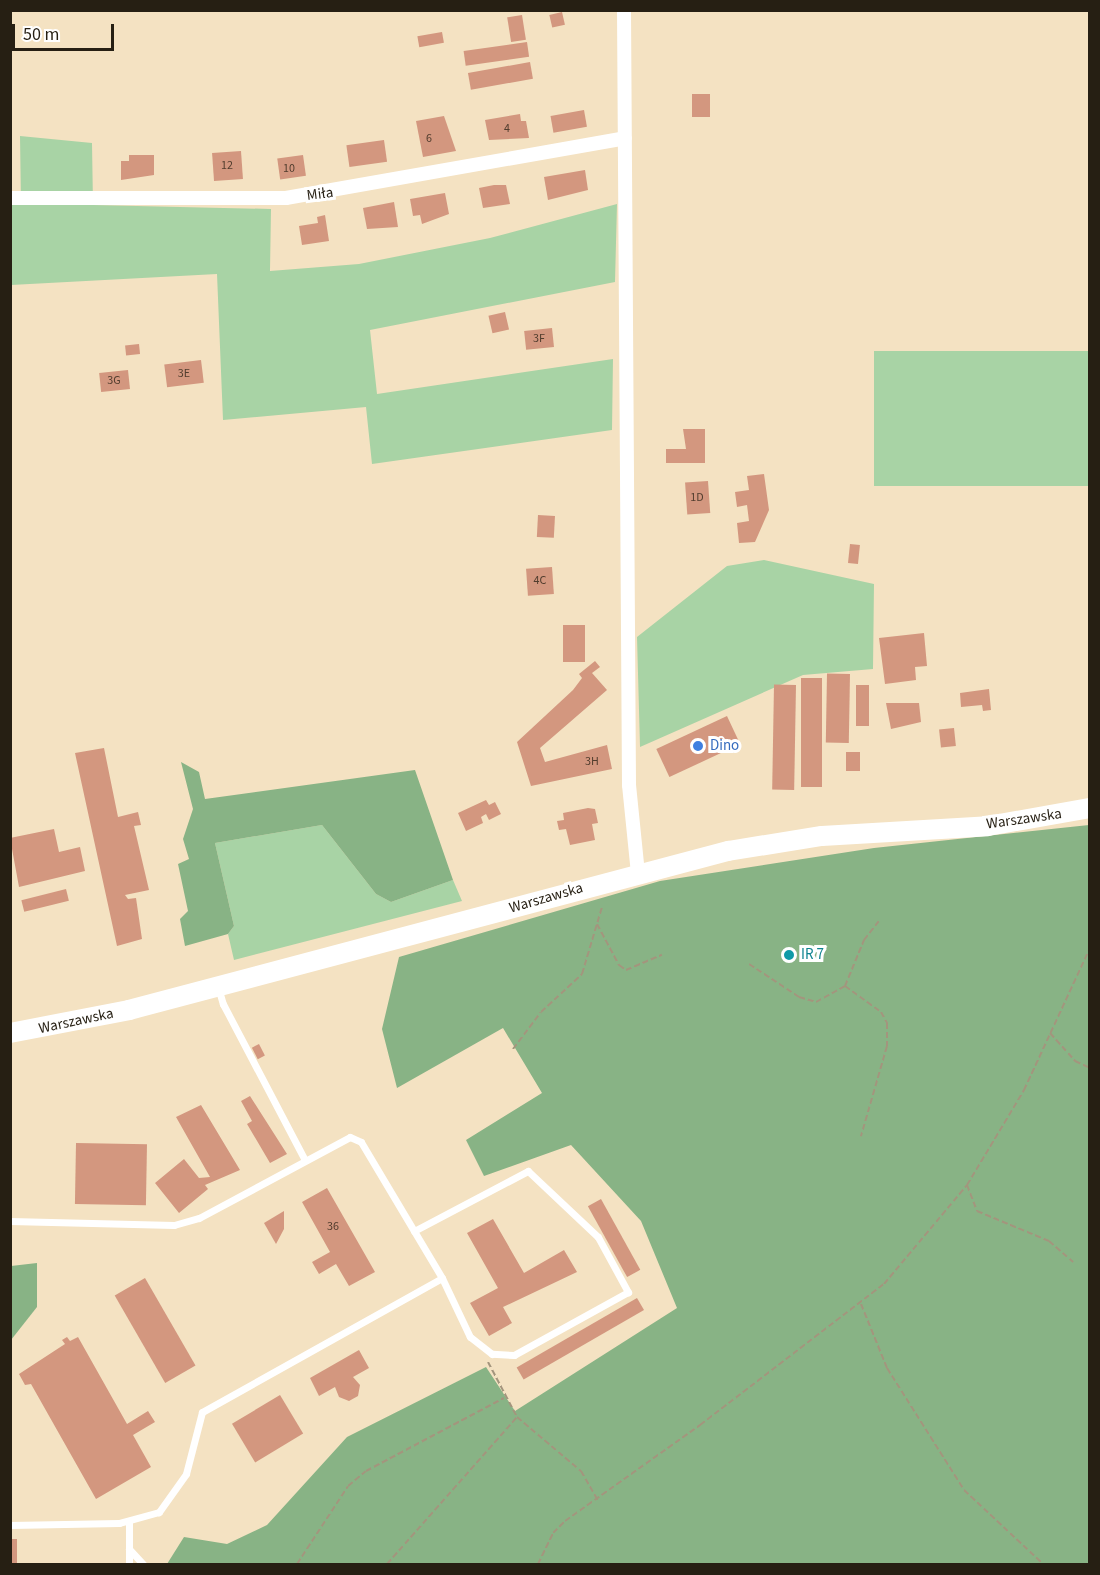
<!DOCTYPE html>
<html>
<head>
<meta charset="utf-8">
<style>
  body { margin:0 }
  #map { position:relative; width:1100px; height:1575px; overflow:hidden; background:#f4e2c2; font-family:"Source Sans 3",sans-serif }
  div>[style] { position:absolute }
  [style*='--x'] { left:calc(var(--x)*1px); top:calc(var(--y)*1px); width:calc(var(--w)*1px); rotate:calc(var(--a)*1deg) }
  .green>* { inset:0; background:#a8d3a5; transform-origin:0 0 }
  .forest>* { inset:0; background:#88b385 }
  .building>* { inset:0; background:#d3977f; transform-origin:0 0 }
  .path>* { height:2px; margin-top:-1px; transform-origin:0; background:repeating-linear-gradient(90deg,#a3957d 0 6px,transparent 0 9px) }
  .lane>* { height:7px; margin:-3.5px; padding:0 3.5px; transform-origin:3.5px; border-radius:3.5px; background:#fff }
  .street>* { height:14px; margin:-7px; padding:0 7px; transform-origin:7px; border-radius:7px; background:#fff }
  .secondary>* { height:20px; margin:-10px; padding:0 10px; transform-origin:10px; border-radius:10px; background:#fff }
  .dots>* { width:16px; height:16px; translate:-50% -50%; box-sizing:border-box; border:3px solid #fff; border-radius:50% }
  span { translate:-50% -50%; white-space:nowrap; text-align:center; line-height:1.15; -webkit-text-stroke:6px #fff; paint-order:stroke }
  .number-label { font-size:12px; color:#513d2e }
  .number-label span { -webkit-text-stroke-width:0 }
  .street-label { font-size:15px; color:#261f13 }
  .shop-label { font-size:15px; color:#366cbe }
  .left { translate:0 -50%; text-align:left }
  .culture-label { font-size:15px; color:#0d838f }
  .frame { position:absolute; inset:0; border:12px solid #261f13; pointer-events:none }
  .scale { position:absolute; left:12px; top:24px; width:102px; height:27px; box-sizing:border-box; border:3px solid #261f13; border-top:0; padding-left:8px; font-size:18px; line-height:21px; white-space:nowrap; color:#261f13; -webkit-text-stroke:4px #fff; paint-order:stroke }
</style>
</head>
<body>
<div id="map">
  <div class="green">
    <div style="clip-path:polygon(20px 136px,92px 143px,93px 205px,271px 209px,270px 271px,359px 264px,490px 238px,617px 204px,615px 282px,370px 330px,377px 394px,613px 359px,612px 430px,372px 464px,366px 407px,223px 420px,217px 274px,11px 285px,10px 204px,21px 204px)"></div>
    <div style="left:874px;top:351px;width:215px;height:135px"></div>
    <div style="clip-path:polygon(764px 560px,874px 584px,873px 669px,803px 675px,640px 747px,637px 637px,727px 566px)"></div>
    <div style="clip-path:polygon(322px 825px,376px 894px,391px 902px,453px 880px,462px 901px,234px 960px,228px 934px,234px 926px,215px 843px)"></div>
  </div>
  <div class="forest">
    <div style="clip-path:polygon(181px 762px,199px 772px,205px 799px,415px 770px,453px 880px,391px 902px,376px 894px,322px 825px,215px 843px,234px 926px,228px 934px,185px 946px,180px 919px,188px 911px,178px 864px,189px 859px,183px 839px,193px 809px)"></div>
    <div style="clip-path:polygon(1089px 825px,1089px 1564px,167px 1564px,184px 1537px,227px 1544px,267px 1525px,347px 1437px,486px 1367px,515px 1411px,677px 1308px,641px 1221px,571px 1145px,484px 1176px,466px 1140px,542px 1093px,503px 1028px,397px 1088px,382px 1029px,399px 957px,660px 881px,874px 848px)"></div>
    <div style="clip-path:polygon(37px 1263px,37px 1307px,11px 1340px,11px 1266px)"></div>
  </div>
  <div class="building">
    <div style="left:562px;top:12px;width:13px;height:13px;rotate:77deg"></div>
    <div style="left:522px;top:15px;width:25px;height:15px;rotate:81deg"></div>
    <div style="left:442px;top:32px;width:11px;height:25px;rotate:80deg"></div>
    <div style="left:527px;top:42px;width:15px;height:64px;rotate:82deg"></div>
    <div style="left:530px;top:62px;width:17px;height:63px;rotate:80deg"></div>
    <div style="left:692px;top:94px;width:18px;height:23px"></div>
    <div style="left:584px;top:110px;width:17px;height:34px;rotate:80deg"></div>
    <div style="clip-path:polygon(520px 114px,521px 121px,526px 121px,529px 138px,489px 140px,485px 120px)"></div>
    <div style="clip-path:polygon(444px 116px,456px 151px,423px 157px,416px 121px)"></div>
    <div style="left:384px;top:140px;width:22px;height:38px;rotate:82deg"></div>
    <div style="left:241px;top:151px;width:28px;height:29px;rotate:86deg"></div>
    <div style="clip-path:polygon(129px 155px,154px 155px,154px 175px,121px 180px,121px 161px,129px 161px)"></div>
    <div style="left:303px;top:155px;width:21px;height:26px;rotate:82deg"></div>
    <div style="clip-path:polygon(585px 170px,588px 190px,548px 200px,544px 177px)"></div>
    <div style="clip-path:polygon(494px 185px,506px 185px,510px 204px,483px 208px,479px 188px)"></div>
    <div style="clip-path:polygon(445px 193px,449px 214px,422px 224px,420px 215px,413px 216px,410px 199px)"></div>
    <div style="clip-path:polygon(394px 202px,398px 227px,367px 229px,363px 208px)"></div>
    <div style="clip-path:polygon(325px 215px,329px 241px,302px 245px,299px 226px,318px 223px,317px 217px)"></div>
    <div style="left:505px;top:312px;width:18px;height:17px;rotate:77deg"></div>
    <div style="left:552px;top:328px;width:19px;height:28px;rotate:84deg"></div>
    <div style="left:139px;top:344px;width:10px;height:14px;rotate:84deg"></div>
    <div style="left:201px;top:360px;width:23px;height:37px;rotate:83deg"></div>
    <div style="left:128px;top:370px;width:19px;height:29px;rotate:84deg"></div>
    <div style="clip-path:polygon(683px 429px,705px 429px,705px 463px,666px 463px,666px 449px,686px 449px)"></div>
    <div style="clip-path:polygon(764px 474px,769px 510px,755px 542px,739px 543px,737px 523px,749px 521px,747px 505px,737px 507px,735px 492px,749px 490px,747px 476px)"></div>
    <div style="left:708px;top:481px;width:32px;height:23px;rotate:86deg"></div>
    <div style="left:538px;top:515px;width:17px;height:22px;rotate:3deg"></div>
    <div style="left:850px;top:544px;width:10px;height:19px;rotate:6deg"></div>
    <div style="left:552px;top:567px;width:27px;height:26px;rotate:86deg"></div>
    <div style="left:563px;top:625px;width:22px;height:37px"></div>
    <div style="clip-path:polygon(924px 633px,927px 666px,915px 667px,916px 680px,885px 684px,879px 638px)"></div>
    <div style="clip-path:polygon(595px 661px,600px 667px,592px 673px,607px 690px,540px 748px,545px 762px,607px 745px,612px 769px,531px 786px,517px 742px,573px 690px,582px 678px,579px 674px)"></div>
    <div style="left:850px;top:674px;width:69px;height:23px;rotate:91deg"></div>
    <div style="left:822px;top:678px;width:109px;height:21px;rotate:90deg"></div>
    <div style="left:796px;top:685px;width:105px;height:22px;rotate:91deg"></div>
    <div style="left:856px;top:685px;width:13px;height:41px"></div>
    <div style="clip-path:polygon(989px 689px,991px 710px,983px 711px,982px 705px,961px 707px,960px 693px)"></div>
    <div style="clip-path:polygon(886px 703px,919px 703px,921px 722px,891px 729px)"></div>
    <div style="left:727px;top:716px;width:31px;height:78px;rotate:65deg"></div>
    <div style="left:954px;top:728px;width:18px;height:15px;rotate:84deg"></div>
    <div style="clip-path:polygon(104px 748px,118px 817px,138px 812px,141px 825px,134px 826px,149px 890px,125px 895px,128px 899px,136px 898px,142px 939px,117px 946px,75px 753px)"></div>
    <div style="left:846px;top:752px;width:14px;height:19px"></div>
    <div style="clip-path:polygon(486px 800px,489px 805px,495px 802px,501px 814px,489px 820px,486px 814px,481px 817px,483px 823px,466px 831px,458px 813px)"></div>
    <div style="clip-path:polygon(588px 808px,595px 809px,598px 823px,592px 824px,595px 840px,570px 845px,566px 829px,559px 830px,557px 821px,564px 820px,563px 813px)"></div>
    <div style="clip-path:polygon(54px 829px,59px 852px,80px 847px,85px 871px,19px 887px,10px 838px)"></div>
    <div style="left:66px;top:889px;width:12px;height:46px;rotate:76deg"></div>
    <div style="left:259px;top:1044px;width:13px;height:8px;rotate:63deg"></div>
    <div style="clip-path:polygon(250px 1096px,287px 1154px,270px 1163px,247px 1124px,252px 1121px,241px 1101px)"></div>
    <div style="clip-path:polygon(201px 1105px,240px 1170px,205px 1185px,208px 1189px,179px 1213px,155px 1183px,184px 1159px,199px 1178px,210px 1177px,176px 1117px)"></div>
    <div style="left:76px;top:1143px;width:71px;height:61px;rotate:1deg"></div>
    <div style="clip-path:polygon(327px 1188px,375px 1272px,349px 1286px,336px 1264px,319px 1274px,312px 1262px,330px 1252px,302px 1202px)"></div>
    <div style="left:601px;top:1199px;width:81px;height:15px;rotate:61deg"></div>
    <div style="clip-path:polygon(284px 1211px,284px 1229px,276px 1244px,264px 1223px)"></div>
    <div style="clip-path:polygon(493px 1219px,524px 1273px,564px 1250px,577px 1272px,503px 1307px,512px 1323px,489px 1336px,470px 1303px,498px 1288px,467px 1233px)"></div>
    <div style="left:145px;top:1278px;width:101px;height:35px;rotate:60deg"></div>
    <div style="left:637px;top:1298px;width:14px;height:139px;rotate:60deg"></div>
    <div style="clip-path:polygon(67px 1337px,70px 1341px,78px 1337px,127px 1424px,148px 1411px,155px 1422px,133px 1435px,151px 1467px,96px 1499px,31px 1384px,25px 1385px,19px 1374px,65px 1344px,62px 1340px)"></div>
    <div style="clip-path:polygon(359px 1350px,369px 1368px,353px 1377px,360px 1385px,358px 1396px,349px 1401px,339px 1397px,335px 1387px,319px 1396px,310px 1378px)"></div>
    <div style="left:280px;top:1395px;width:45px;height:56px;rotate:59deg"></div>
    <div style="left:11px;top:1539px;width:6px;height:25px"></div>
  </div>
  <div class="path">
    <div style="--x:597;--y:924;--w:47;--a:61.8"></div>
    <div style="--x:619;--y:965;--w:9;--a:36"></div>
    <div style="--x:626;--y:970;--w:39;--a:-23"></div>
    <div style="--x:749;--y:964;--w:60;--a:33.4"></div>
    <div style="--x:799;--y:997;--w:18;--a:16"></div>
    <div style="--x:816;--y:1002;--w:33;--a:-29"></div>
    <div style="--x:845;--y:986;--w:44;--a:35.8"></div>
    <div style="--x:881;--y:1012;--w:13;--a:61"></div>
    <div style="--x:887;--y:1023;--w:23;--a:90"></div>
    <div style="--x:887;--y:1046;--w:94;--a:106.1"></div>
    <div style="--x:845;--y:986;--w:50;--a:-67.6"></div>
    <div style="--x:864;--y:940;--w:24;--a:-52"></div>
    <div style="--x:1050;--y:1033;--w:38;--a:48"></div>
    <div style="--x:1075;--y:1061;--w:17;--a:25"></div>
    <div style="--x:513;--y:1049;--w:46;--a:-52.9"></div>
    <div style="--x:541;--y:1012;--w:56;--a:-42.8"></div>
    <div style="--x:582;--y:974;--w:70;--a:-73.4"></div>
    <div style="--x:967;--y:1185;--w:28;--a:69"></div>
    <div style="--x:977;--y:1211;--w:78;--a:22.6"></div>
    <div style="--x:1049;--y:1241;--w:32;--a:41"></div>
    <div style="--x:861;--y:1304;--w:69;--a:67.9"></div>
    <div style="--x:887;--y:1368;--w:144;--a:57.7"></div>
    <div style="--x:964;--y:1490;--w:108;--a:43.1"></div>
    <div style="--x:488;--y:1362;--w:62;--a:62.2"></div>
    <div style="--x:517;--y:1417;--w:84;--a:40.2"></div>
    <div style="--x:581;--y:1471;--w:34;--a:60"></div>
    <div style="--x:297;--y:1564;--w:93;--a:-56.8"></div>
    <div style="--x:348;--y:1486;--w:23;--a:-40"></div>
    <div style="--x:366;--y:1471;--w:156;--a:-27.9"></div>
    <div style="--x:387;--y:1564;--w:196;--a:-48.5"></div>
    <div style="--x:538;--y:1564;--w:34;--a:-64"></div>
    <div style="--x:553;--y:1533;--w:17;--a:-45"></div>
    <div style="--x:565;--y:1521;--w:166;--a:-35.4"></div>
    <div style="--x:700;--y:1425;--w:232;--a:-37.5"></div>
    <div style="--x:884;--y:1284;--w:129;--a:-50"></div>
    <div style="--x:967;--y:1185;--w:111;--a:-59"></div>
    <div style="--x:1024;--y:1090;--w:157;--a:-65.1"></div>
  </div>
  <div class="lane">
    <div style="--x:218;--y:987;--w:18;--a:74"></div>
    <div style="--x:223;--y:1004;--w:174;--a:62.3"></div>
    <div style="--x:10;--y:1221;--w:164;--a:1.4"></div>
    <div style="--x:174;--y:1225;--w:26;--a:-16"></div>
    <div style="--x:199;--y:1218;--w:171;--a:-28.2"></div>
    <div style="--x:350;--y:1137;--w:12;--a:24"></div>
    <div style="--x:361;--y:1142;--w:158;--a:59.2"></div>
    <div style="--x:442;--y:1278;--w:275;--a:150.8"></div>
    <div style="--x:202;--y:1412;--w:64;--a:104.5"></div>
    <div style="--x:186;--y:1474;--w:47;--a:125.4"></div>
    <div style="--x:159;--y:1512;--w:41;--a:164.6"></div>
    <div style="--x:119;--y:1523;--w:109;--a:178.9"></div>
    <div style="--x:414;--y:1231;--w:129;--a:-27.8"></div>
    <div style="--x:528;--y:1171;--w:96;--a:43.3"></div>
    <div style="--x:598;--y:1237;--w:63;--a:61.4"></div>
    <div style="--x:628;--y:1292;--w:130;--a:151.1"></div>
    <div style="--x:514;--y:1355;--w:22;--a:-177"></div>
    <div style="--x:492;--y:1354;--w:28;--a:-142"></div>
    <div style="--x:470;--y:1337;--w:65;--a:-115.4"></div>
    <div style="--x:129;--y:1549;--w:21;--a:47"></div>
    <div style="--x:129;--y:1564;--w:42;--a:-90"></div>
  </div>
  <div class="street">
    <div style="--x:624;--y:10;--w:775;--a:89.63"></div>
    <div style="--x:629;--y:785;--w:89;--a:84.2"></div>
    <div style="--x:10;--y:198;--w:276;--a:0"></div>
    <div style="--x:286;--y:198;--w:344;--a:-10"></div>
  </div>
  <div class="secondary">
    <div style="--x:10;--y:1033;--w:121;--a:-10.9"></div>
    <div style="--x:129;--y:1010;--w:620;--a:-14.87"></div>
    <div style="--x:728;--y:851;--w:95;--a:-9.1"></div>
    <div style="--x:822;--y:836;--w:166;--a:-3.4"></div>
    <div style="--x:988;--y:826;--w:104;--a:-10"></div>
  </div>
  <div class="dots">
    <div style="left:698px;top:746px;background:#3f7fe0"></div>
    <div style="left:789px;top:955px;background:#0f9aa8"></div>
  </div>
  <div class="number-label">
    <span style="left:507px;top:129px">4</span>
    <span style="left:429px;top:139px">6</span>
    <span style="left:227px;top:166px">12</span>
    <span style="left:289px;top:169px">10</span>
    <span style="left:539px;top:339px">3F</span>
    <span style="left:184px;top:374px">3E</span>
    <span style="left:114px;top:381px">3G</span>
    <span style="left:697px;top:498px">1D</span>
    <span style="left:540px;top:581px">4C</span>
    <span style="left:592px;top:762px">3H</span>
    <span style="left:333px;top:1227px">36</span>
  </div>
  <div class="street-label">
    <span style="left:320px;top:194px;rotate:-7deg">Miła</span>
    <span style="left:1024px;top:819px;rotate:-8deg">Warszawska</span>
    <span style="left:546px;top:898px;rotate:-16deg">Warszawska</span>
    <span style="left:76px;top:1021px;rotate:-12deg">Warszawska</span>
  </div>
  <div class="shop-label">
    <span class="left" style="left:710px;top:746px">Dino</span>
  </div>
  <div class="culture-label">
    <span class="left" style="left:801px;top:955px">IR 7</span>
  </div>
  <div class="frame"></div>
  <div class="scale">50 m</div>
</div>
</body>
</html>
